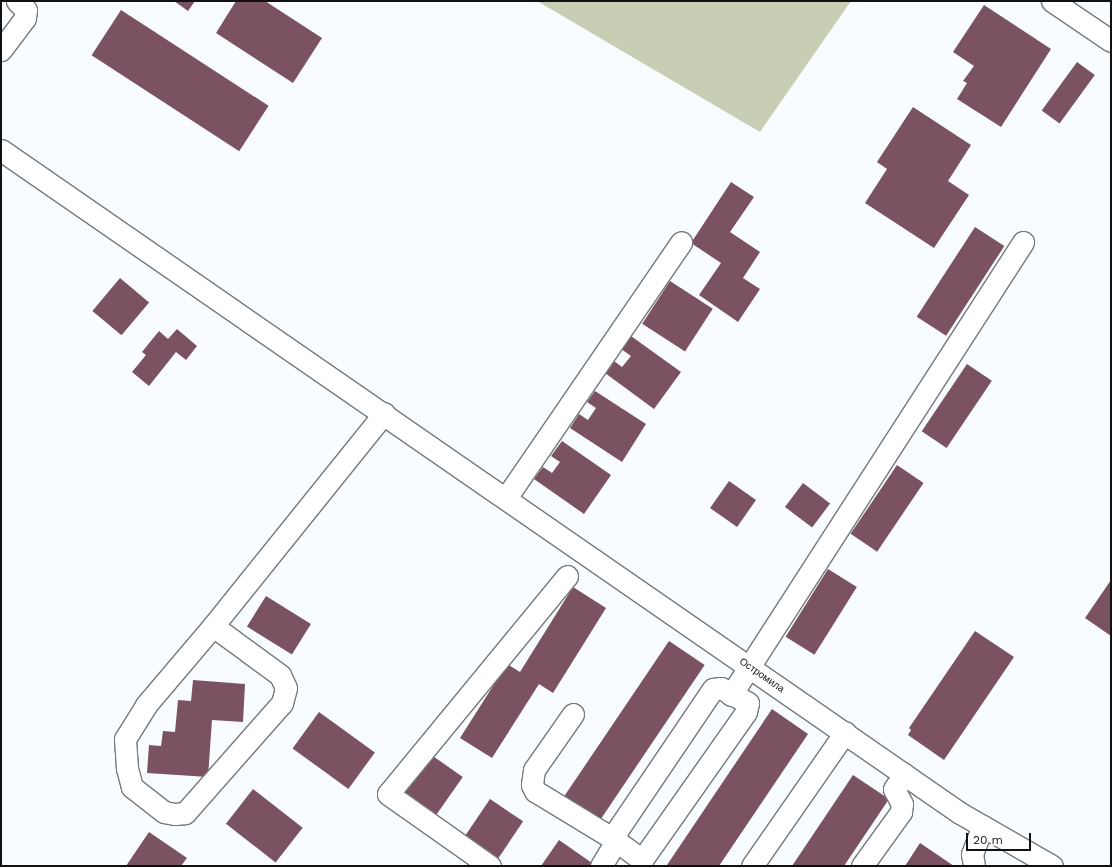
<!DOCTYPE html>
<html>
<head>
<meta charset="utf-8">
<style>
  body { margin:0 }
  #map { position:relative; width:1112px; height:867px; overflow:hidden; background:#f9fcff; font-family:"Work Sans",sans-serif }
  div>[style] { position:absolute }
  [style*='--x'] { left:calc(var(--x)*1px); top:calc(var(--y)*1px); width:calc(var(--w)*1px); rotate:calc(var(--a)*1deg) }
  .green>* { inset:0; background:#c7ceb3 }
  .building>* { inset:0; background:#7b5262; transform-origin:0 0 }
  .roads { filter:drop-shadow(1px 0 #76797c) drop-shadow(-1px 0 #76797c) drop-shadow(0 1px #76797c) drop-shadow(0 -1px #76797c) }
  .minor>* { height:21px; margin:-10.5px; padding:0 10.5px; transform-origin:10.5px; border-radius:10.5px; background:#fff }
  span { translate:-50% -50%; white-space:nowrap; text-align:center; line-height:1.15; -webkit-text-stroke:4px #fff; paint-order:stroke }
  .street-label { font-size:10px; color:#101113 }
  .frame { position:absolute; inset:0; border:2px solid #101113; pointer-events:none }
  .scale { position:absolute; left:966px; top:833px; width:65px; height:18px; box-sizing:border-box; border:2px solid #101113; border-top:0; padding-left:5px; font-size:12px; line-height:14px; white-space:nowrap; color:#101113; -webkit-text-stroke:3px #fff; paint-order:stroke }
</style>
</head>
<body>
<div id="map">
  <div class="green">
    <div style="clip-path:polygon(537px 1px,851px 1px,760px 132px)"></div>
  </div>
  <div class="building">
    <div style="clip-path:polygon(174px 1px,195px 1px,188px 11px)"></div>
    <div style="clip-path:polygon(236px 1px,265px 1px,322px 38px,293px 83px,216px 33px)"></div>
    <div style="clip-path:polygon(984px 5px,1051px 49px,1001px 127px,957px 99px,967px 83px,963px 81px,974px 66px,953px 52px)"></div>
    <div style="left:121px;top:10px;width:176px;height:54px;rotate:33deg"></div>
    <div style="left:1077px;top:62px;width:22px;height:60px;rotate:36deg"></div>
    <div style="clip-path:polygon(913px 107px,971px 145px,948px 181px,969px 195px,934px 248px,865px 203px,887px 169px,877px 162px)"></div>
    <div style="clip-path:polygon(731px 182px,754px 197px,730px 232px,760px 252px,743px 278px,760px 289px,738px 322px,699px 295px,721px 263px,691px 243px)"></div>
    <div style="left:975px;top:227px;width:35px;height:107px;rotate:33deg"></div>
    <div style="left:120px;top:278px;width:38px;height:43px;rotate:40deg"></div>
    <div style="left:670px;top:281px;width:51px;height:51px;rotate:33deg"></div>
    <div style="clip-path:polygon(177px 329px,197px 346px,186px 360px,176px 352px,149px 386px,132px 372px,146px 355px,142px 352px,159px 331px,168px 339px)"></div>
    <div style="clip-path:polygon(631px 336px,681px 372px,654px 409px,605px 373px,614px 361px,622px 367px,631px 356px,621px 349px)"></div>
    <div style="left:967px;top:364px;width:30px;height:81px;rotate:34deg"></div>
    <div style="clip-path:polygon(595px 391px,646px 424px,622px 462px,570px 428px,579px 414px,588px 420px,596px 408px,587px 402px)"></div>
    <div style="clip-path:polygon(562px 441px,611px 475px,584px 514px,534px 479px,543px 467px,552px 473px,560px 462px,551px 456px)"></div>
    <div style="left:897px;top:465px;width:32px;height:83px;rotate:34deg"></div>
    <div style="left:729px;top:481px;width:33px;height:33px;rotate:35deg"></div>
    <div style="left:803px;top:483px;width:34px;height:30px;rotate:37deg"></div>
    <div style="left:828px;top:569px;width:34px;height:80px;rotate:32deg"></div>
    <div style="clip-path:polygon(1111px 580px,1111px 636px,1085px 618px)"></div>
    <div style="clip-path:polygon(573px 587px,606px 608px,553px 693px,539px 684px,492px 758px,460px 738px,507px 664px,520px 672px)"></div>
    <div style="left:266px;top:596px;width:53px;height:36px;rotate:32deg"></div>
    <div style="clip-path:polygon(975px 631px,1014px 657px,944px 760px,908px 735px,911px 730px,909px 728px)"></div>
    <div style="left:669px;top:641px;width:43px;height:188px;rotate:34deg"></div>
    <div style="clip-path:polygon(193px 680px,245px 684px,243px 722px,212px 720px,208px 777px,147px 773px,149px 745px,161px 746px,163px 731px,175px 732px,178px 700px,191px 701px)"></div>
    <div style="clip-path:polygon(772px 709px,808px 734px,719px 866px,667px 865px)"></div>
    <div style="left:319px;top:712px;width:69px;height:45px;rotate:36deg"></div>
    <div style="left:430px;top:754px;width:40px;height:47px;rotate:35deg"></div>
    <div style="clip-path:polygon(853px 775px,889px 799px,844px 866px,792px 866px)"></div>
    <div style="left:253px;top:789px;width:63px;height:44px;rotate:38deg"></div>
    <div style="left:490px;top:799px;width:40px;height:45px;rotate:34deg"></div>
    <div style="clip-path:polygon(149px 832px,187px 858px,181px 866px,126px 866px)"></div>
    <div style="clip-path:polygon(559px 840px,592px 863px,589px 866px,541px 866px)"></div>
    <div style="clip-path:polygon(920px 843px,954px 866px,905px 866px)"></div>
  </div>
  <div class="roads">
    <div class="minor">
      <div style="--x:1052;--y:1;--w:71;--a:34.1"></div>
      <div style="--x:1;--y:50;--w:40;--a:-53"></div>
      <div style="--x:25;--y:18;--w:8;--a:-83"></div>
      <div style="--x:26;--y:10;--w:13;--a:-135"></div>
      <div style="--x:1;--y:150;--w:1166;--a:34.66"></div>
      <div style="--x:960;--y:813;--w:106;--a:29.9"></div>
      <div style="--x:506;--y:498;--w:310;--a:-55.6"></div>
      <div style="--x:213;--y:626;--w:83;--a:36.2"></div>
      <div style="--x:280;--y:675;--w:14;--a:65"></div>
      <div style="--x:286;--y:688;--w:16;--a:105"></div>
      <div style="--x:282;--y:703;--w:147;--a:131.4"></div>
      <div style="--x:185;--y:813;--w:10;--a:174"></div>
      <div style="--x:175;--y:814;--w:11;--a:-170"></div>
      <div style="--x:164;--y:812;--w:41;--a:-142"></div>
      <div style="--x:132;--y:787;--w:20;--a:-105"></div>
      <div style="--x:127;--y:768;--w:29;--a:-94"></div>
      <div style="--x:125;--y:739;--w:40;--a:-58"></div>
      <div style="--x:146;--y:705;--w:104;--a:-49.7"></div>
      <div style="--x:213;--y:626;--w:273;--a:-51.2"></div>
      <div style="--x:731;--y:695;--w:539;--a:-57.19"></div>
      <div style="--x:573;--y:714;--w:68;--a:124.9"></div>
      <div style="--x:534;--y:770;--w:15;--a:98"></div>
      <div style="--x:532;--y:785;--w:7;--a:63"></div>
      <div style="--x:535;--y:791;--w:90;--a:31.4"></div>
      <div style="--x:612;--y:838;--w:37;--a:36"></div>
      <div style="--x:612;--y:838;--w:180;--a:-55.9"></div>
      <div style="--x:713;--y:689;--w:8;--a:-7"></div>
      <div style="--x:721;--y:688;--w:31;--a:29"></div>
      <div style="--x:748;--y:703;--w:9;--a:103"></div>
      <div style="--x:746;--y:712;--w:181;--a:125.1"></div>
      <div style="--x:642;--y:860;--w:6;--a:99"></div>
      <div style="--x:490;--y:866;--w:125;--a:-144.8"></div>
      <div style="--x:388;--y:794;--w:282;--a:-50.6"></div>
      <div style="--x:601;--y:866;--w:29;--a:-59"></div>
      <div style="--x:752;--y:866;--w:163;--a:-55.2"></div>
      <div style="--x:862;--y:866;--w:67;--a:-54.2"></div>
      <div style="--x:901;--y:812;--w:8;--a:-83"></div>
      <div style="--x:902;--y:804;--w:17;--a:-118"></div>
      <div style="--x:894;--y:789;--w:18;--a:-56"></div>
      <div style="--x:974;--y:866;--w:12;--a:-99"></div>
      <div style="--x:972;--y:854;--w:30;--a:-69"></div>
    </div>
  </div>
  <div class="street-label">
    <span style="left:762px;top:675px;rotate:35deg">Остромила</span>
  </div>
  <div class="frame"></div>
  <div class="scale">20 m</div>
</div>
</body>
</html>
